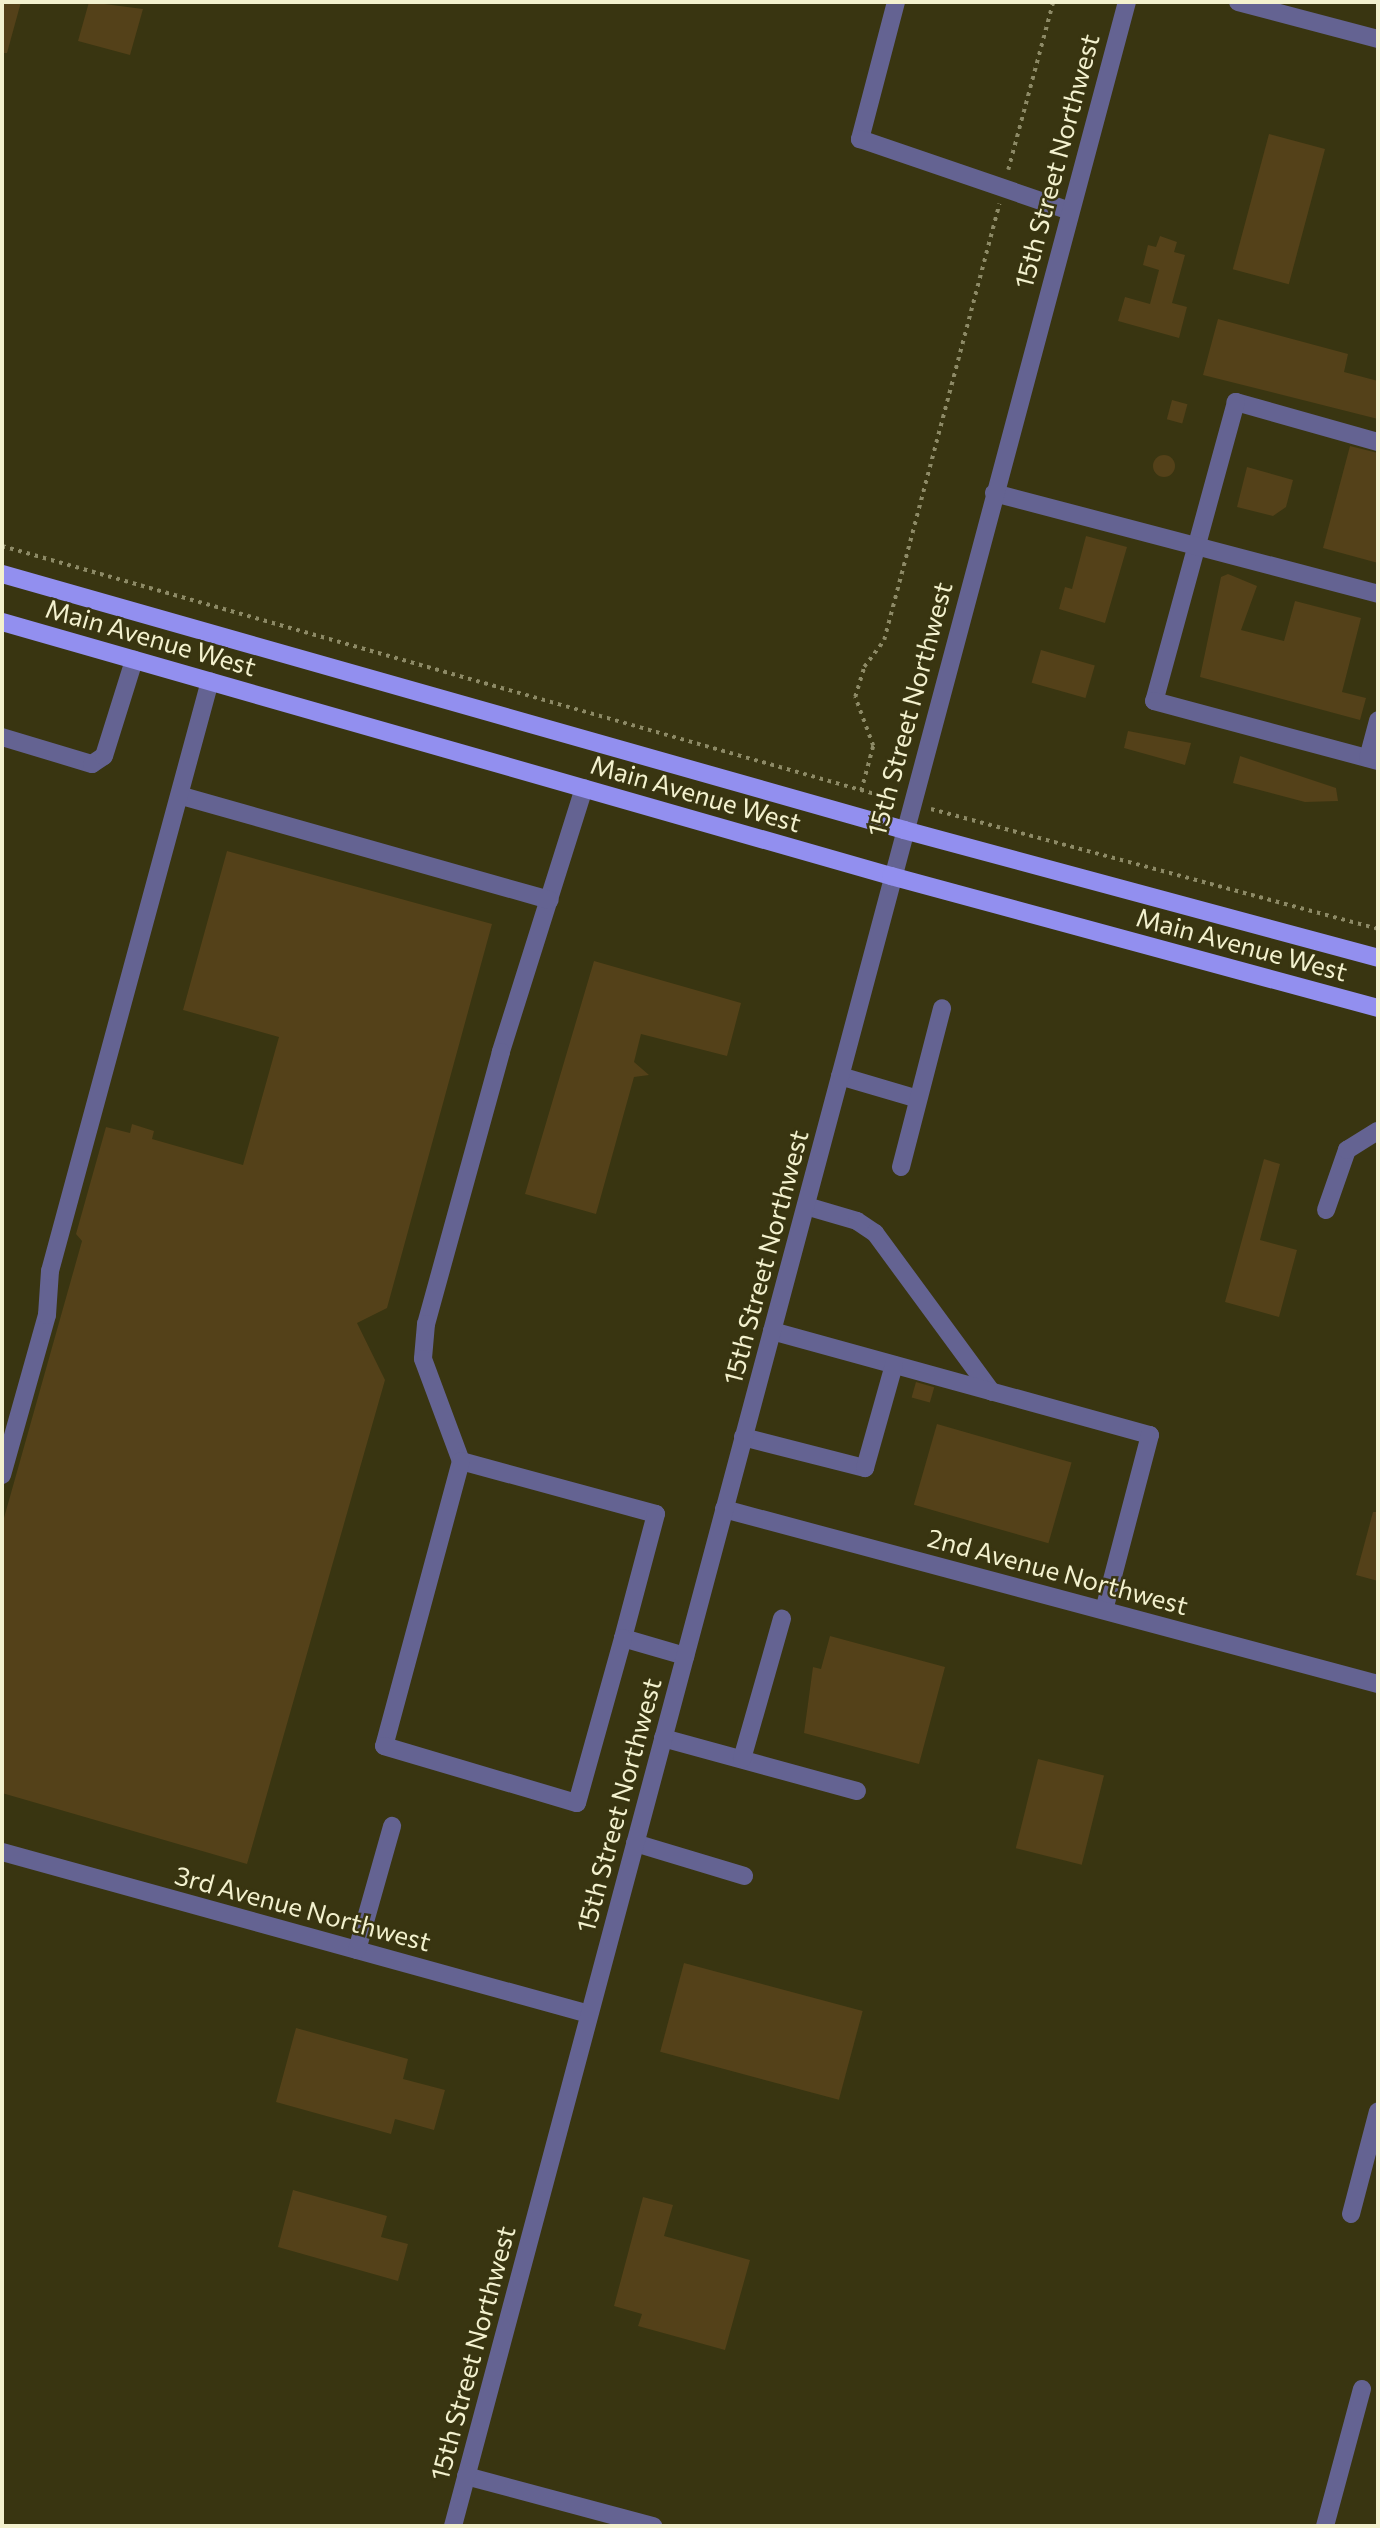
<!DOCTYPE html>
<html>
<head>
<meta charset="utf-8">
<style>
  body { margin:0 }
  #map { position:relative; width:1380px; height:2528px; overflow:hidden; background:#393511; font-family:Commissioner,sans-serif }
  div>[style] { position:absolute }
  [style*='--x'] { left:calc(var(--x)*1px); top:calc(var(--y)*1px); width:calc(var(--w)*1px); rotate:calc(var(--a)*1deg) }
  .building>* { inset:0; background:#544119; transform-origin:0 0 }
  .round { border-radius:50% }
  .path>* { height:3.5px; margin-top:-1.75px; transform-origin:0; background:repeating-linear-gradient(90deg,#8d8a66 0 3.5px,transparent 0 8.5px) }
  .minor>* { height:18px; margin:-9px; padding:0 9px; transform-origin:9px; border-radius:9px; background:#646392 }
  .major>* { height:18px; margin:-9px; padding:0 9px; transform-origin:9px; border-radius:9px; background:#928fef }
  span { translate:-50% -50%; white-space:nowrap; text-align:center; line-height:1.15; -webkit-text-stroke:5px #393511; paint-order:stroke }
  .street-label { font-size:26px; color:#f3f1ce }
  .frame { position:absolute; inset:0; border:4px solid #f3f1ce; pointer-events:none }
</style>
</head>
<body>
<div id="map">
  <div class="building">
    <div style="clip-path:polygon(2px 2px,21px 2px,7px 53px,2px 53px)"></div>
    <div style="clip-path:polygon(89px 2px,143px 9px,130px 55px,78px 41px)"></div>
    <div style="left:1269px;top:134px;width:58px;height:140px;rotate:15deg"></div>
    <div style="clip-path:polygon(1160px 236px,1177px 242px,1174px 252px,1185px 255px,1172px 303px,1187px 307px,1179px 338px,1118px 321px,1125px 297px,1150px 304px,1159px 270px,1143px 265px,1148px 245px,1156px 247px)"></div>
    <div style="clip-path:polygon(1218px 319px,1348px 354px,1344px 372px,1378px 381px,1378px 419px,1203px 375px)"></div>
    <div style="left:1172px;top:400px;width:16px;height:20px;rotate:15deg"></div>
    <div style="clip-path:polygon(1350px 446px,1378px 453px,1378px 563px,1323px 548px)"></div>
    <div class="round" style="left:1153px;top:455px;width:22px;height:22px"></div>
    <div style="clip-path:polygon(1247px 467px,1293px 480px,1286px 507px,1273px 516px,1237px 507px)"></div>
    <div style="clip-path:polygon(1086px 536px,1127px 547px,1105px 623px,1059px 609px,1065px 587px,1072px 589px)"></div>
    <div style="clip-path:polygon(1228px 574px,1257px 586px,1241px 630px,1284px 641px,1295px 601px,1361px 618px,1342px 692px,1366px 698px,1360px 720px,1200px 677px,1221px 577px)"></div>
    <div style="left:1041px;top:650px;width:56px;height:34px;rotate:16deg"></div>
    <div style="clip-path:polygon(1128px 731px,1191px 743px,1185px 765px,1124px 748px)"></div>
    <div style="clip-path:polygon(1240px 756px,1336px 788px,1338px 801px,1305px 802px,1233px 783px)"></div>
    <div style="clip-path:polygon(227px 851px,492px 924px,387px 1308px,357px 1323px,385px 1380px,247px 1864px,2px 1793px,2px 1525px,82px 1241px,76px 1234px,106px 1127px,130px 1133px,132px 1124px,154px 1131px,152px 1139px,243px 1165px,279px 1037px,183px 1010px)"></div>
    <div style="clip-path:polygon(594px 961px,741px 1003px,727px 1056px,641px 1034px,634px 1062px,649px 1075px,634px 1077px,596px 1214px,525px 1194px)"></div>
    <div style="clip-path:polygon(1264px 1159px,1280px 1164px,1260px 1240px,1297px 1250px,1279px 1317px,1225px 1302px)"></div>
    <div style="left:916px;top:1382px;width:19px;height:16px;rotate:16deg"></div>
    <div style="left:937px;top:1424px;width:140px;height:84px;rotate:16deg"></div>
    <div style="clip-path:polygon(1373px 1512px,1378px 1512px,1378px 1581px,1356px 1575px)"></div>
    <div style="clip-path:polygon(830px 1636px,945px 1667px,919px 1764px,804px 1733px,813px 1667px,821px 1669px)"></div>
    <div style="left:1038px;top:1759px;width:68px;height:92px;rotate:14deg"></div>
    <div style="left:684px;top:1963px;width:185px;height:92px;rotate:15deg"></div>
    <div style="clip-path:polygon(296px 2028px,408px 2059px,403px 2079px,445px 2090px,434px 2130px,395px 2119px,391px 2134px,276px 2102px)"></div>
    <div style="clip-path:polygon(293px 2190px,387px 2216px,381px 2237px,408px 2244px,398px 2281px,278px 2247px)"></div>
    <div style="clip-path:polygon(643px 2197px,673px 2205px,664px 2236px,750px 2260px,725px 2350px,638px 2326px,642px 2314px,614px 2306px)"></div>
  </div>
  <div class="path">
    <div style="--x:1008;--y:170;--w:174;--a:-75"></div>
    <div style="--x:2;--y:546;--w:929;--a:15.86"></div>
    <div style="--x:861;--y:791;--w:47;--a:-75.1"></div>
    <div style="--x:873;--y:746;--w:52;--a:-110.2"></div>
    <div style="--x:855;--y:697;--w:31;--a:-73"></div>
    <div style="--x:864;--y:667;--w:34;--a:-53"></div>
    <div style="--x:884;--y:640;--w:451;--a:-75.2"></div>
    <div style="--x:931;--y:809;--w:463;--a:15"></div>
  </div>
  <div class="minor">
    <div style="--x:896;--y:2;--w:142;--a:104.7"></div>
    <div style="--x:860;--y:139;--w:222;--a:18.9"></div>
    <div style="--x:1238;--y:2;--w:145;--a:14.8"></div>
    <div style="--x:1378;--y:442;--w:148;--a:-164.3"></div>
    <div style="--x:1236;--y:402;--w:310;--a:105.3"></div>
    <div style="--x:1154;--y:701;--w:232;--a:15"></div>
    <div style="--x:994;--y:493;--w:397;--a:14.7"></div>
    <div style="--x:2;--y:737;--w:94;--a:16.7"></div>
    <div style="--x:92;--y:764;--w:14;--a:-34"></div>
    <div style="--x:104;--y:756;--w:101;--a:-72.6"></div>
    <div style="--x:1368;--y:758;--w:39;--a:-75"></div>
    <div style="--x:584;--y:788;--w:277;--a:107.5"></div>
    <div style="--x:501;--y:1052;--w:282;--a:105.4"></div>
    <div style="--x:426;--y:1324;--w:35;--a:95"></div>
    <div style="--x:423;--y:1359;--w:109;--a:69.6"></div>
    <div style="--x:461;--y:1461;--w:202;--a:15.2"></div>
    <div style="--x:656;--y:1514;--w:128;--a:104.9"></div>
    <div style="--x:623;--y:1638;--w:65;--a:16.2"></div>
    <div style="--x:182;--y:796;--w:382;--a:15.8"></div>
    <div style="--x:840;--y:1076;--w:81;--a:16.4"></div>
    <div style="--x:901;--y:1167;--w:164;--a:-75.5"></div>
    <div style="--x:806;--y:1206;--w:53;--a:16.4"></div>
    <div style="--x:857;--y:1221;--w:22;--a:34"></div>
    <div style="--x:875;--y:1233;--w:197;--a:53.7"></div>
    <div style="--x:1326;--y:1210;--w:64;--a:-70.7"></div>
    <div style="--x:1347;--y:1150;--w:36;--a:-32"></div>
    <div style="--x:772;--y:1331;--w:392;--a:15.4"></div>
    <div style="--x:1150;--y:1435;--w:181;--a:104.7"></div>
    <div style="--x:743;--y:1437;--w:126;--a:14.3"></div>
    <div style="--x:865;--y:1468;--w:107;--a:-74.3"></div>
    <div style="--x:461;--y:1461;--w:295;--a:105.1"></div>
    <div style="--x:384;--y:1746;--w:201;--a:16.5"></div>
    <div style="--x:577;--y:1803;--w:171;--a:-74.4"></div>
    <div style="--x:2;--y:1475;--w:166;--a:-74.3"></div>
    <div style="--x:47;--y:1315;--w:44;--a:-86.1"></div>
    <div style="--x:50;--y:1271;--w:611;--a:-74.83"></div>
    <div style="--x:724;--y:1509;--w:677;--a:14.98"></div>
    <div style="--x:663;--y:1738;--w:201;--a:15.3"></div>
    <div style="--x:742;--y:1759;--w:146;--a:-74.1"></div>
    <div style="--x:635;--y:1843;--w:114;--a:16.8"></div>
    <div style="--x:2;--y:1852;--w:609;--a:15.43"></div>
    <div style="--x:357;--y:1950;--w:129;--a:-74.2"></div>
    <div style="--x:1351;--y:2214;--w:106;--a:-75.3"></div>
    <div style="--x:466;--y:2476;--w:194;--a:15"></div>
    <div style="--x:453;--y:2526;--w:2612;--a:-75.05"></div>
    <div style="--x:1325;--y:2526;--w:142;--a:-74.9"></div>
  </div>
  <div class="major">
    <div style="--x:2;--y:574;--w:938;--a:15.84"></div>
    <div style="--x:904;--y:830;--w:491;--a:15.1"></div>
    <div style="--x:2;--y:622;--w:925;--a:15.95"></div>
    <div style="--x:891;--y:876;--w:505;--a:15.17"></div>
  </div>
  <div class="street-label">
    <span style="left:1056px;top:161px;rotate:-75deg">15th Street Northwest</span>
    <span style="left:151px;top:637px;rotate:16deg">Main Avenue West</span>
    <span style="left:909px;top:709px;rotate:-75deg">15th Street Northwest</span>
    <span style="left:696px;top:793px;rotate:16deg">Main Avenue West</span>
    <span style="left:1242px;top:944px;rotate:15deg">Main Avenue West</span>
    <span style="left:765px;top:1257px;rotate:-75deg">15th Street Northwest</span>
    <span style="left:1058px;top:1571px;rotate:15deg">2nd Avenue Northwest</span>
    <span style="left:618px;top:1805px;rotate:-75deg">15th Street Northwest</span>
    <span style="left:303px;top:1908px;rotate:15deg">3rd Avenue Northwest</span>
    <span style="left:472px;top:2353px;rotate:-75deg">15th Street Northwest</span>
  </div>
  <div class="frame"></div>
</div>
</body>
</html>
